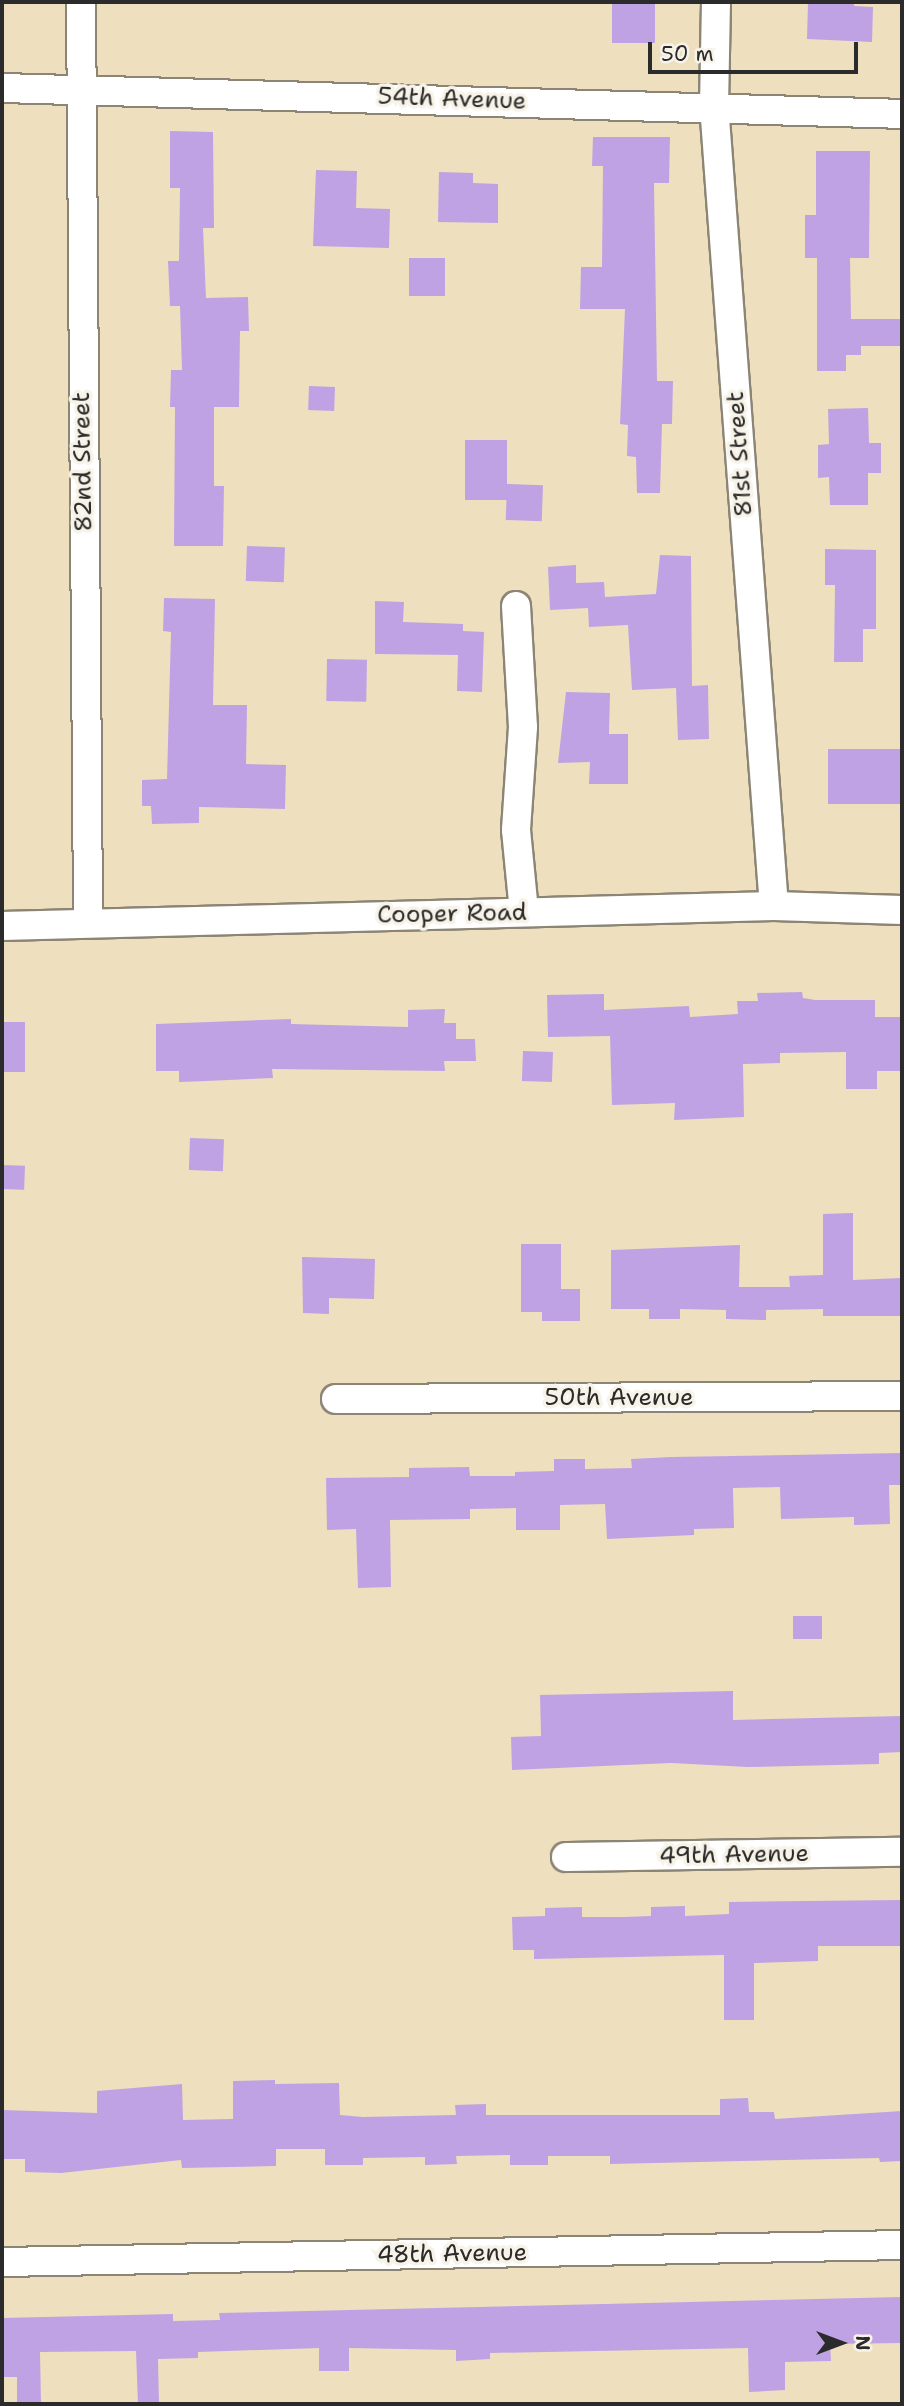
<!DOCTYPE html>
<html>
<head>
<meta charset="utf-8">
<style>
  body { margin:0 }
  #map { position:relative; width:904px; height:2406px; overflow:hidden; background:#eedfbf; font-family:"Shantell Sans",sans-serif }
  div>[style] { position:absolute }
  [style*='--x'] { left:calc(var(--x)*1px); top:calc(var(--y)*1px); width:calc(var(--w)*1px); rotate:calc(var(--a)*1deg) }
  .building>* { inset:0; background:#bfa2e3; transform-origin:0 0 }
  .roads { filter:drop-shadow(2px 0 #8c8575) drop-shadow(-2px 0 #8c8575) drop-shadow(0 2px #8c8575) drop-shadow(0 -2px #8c8575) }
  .minor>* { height:28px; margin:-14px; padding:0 14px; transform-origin:14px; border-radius:14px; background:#fff }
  span { translate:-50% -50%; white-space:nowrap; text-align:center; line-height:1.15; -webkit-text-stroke:7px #f7f3e8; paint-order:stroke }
  .street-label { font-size:24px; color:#2b2b2b }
  .frame { position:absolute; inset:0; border:4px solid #2b2b2b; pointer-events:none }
  .north { position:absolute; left:806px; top:2308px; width:70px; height:70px; -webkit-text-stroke:5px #f7f3e8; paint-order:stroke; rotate:90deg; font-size:19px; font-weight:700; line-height:28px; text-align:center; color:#2b2b2b }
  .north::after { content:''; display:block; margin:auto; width:24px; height:32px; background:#2b2b2b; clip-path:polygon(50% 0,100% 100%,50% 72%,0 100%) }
  .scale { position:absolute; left:648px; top:42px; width:210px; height:32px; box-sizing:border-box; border:4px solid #2b2b2b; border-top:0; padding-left:9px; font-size:21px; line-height:24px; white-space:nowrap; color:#2b2b2b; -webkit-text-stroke:5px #f7f3e8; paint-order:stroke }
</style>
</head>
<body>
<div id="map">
  <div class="building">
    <div style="left:612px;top:2px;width:43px;height:41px"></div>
    <div style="clip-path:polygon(808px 2px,854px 2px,854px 6px,873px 7px,872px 42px,807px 39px)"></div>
    <div style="clip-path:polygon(170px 131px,213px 132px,214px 228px,203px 228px,206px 298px,248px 297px,249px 331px,240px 331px,239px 407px,214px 407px,214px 486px,224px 486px,223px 546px,174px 546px,175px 407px,170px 407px,171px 370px,182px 370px,180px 306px,170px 306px,168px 261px,179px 261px,180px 188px,170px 188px)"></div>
    <div style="clip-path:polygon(593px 137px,670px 137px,669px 183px,654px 183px,657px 381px,673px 381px,672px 424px,662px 424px,660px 493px,637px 493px,636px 457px,627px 456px,628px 425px,620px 424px,625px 309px,580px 309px,581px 267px,602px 267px,603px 166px,592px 166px)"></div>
    <div style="clip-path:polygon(816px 151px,870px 151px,869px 258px,850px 258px,851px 319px,902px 319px,902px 346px,861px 346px,861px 355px,846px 355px,846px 371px,817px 371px,817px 258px,805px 258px,805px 215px,816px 215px)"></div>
    <div style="clip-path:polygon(316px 170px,357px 171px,356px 208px,390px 209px,389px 248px,313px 246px)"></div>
    <div style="clip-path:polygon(439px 172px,473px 173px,473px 183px,498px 184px,498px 223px,438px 222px)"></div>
    <div style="left:409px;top:258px;width:36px;height:38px"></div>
    <div style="left:309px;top:386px;width:26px;height:24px;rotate:2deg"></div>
    <div style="clip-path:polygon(868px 408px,869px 443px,881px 443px,881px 473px,868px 473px,868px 505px,830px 505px,829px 477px,818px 478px,818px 445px,829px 444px,828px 409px)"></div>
    <div style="left:465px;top:440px;width:42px;height:60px"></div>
    <div style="left:507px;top:484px;width:36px;height:36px;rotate:2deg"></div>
    <div style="left:247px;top:546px;width:38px;height:35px;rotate:2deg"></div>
    <div style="clip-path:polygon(825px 549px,876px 550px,876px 629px,863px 629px,863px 662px,834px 662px,835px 585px,825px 585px)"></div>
    <div style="clip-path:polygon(660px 555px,691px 556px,692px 686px,708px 685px,709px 739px,678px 740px,676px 688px,632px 690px,628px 625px,589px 627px,588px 608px,550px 610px,548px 567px,576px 565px,576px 583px,604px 582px,605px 597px,656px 594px)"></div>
    <div style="clip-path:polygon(164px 598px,215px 599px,213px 705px,247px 705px,246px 764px,286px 765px,285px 809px,199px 807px,199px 823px,152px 824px,151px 806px,142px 806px,142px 780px,167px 779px,171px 632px,163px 631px)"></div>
    <div style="clip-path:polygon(375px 601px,404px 602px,403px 622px,463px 624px,463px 631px,484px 632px,482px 692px,457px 691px,458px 655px,375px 654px)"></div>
    <div style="left:327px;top:659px;width:40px;height:42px;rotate:1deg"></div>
    <div style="clip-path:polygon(566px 692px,610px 693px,609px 734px,628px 734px,628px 784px,589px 784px,590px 762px,558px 763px)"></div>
    <div style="left:902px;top:749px;width:55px;height:74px;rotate:90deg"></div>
    <div style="clip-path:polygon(802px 992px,803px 998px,815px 1000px,875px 1000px,875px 1017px,902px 1017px,902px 1071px,877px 1071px,877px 1089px,846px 1089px,846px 1052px,780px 1053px,780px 1063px,743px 1064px,744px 1117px,674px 1120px,675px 1103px,612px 1105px,610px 1036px,548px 1037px,547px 995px,604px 994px,604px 1010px,689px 1006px,690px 1017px,738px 1014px,737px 1001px,758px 1001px,757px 993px)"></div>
    <div style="clip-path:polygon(445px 1009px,444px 1023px,456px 1023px,456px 1039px,475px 1039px,476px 1061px,444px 1061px,445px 1071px,272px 1069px,273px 1078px,206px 1081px,179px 1082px,179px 1071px,156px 1071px,156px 1024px,291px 1019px,291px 1024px,408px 1027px,408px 1010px)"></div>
    <div style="left:2px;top:1022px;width:23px;height:50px"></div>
    <div style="left:523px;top:1051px;width:30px;height:30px;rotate:2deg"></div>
    <div style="left:190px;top:1138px;width:34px;height:32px;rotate:2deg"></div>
    <div style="left:2px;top:1165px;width:23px;height:24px;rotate:2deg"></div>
    <div style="clip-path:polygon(853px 1213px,853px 1280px,902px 1278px,902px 1316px,823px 1316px,823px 1309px,766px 1310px,766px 1320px,726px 1319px,726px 1310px,680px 1309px,680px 1319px,649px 1319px,649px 1309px,611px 1309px,611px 1250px,740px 1245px,739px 1287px,790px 1287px,789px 1276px,823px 1275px,823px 1214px)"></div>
    <div style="clip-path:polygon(521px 1244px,561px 1244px,561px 1289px,580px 1289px,580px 1321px,542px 1321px,542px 1312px,521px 1312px)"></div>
    <div style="clip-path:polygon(302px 1257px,375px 1259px,374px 1299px,329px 1298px,329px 1314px,303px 1313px)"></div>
    <div style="clip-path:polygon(902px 1453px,902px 1485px,889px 1485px,890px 1524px,854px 1525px,854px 1517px,781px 1519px,780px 1487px,733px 1488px,734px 1528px,694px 1529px,694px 1535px,607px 1539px,605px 1504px,560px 1505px,560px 1530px,516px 1530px,516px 1508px,470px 1509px,470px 1519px,390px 1520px,391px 1587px,358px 1588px,356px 1529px,327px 1530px,326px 1478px,409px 1477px,409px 1468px,469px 1467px,470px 1476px,515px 1476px,515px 1472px,554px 1471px,554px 1459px,585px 1459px,585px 1469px,632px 1468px,631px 1459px,671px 1457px)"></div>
    <div style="left:793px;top:1616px;width:29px;height:23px"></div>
    <div style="clip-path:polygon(733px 1691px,733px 1720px,902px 1716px,902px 1752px,879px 1753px,879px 1764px,748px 1767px,671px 1763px,512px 1770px,511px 1737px,541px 1736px,540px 1695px)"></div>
    <div style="clip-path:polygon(902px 1900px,902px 1946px,818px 1946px,818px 1961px,754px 1963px,754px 2020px,724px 2020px,724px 1955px,534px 1959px,534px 1950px,513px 1950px,512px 1917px,545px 1916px,545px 1908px,582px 1907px,582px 1917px,624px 1917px,651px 1916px,651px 1907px,685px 1906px,685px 1916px,729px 1914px,729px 1902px)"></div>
    <div style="clip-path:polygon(275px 2080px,275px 2084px,339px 2083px,340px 2115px,363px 2117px,456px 2115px,455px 2105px,486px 2104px,486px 2115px,720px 2115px,720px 2099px,748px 2098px,749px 2112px,774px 2112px,775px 2119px,902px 2111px,902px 2161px,880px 2162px,879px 2158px,610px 2164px,610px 2156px,548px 2156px,548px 2165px,510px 2165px,510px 2155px,456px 2156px,457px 2164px,425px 2165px,425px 2157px,363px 2158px,363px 2165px,325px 2165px,325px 2149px,276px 2149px,276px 2166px,182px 2168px,181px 2160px,61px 2173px,25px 2172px,25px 2159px,2px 2159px,2px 2110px,97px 2113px,97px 2091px,182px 2084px,183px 2120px,233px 2119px,233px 2081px)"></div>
    <div style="clip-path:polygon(902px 2297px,902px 2343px,830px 2344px,831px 2361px,785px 2362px,785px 2390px,749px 2392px,748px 2348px,490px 2353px,490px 2359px,456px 2361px,456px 2350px,349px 2348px,349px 2371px,319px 2371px,319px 2348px,198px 2352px,198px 2358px,158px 2359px,159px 2404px,138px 2404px,136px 2351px,40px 2352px,41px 2404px,17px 2404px,17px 2377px,2px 2377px,2px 2318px,173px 2314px,173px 2321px,220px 2320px,219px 2313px)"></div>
  </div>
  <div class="roads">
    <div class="minor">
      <div style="--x:81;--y:2;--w:921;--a:89.56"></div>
      <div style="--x:716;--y:2;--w:103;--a:91.1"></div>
      <div style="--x:714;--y:105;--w:803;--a:85.72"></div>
      <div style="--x:2;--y:88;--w:900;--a:1.65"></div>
      <div style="--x:516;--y:606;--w:121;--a:86.7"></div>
      <div style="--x:523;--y:727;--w:103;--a:93.9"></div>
      <div style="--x:516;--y:830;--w:82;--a:84.4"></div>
      <div style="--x:2;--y:926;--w:772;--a:-1.48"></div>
      <div style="--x:774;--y:906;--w:128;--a:1.8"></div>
      <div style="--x:336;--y:1399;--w:566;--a:-0.3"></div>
      <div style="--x:566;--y:1857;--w:336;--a:-0.9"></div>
      <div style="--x:2;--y:2262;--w:900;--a:-1.08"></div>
    </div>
  </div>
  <div class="street-label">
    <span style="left:452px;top:99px;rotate:2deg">54th Avenue</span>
    <span style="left:740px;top:454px;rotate:-94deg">81st Street</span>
    <span style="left:83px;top:462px;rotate:-91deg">82nd Street</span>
    <span style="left:452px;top:914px;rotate:-1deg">Cooper Road</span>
    <span style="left:619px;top:1398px">50th Avenue</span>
    <span style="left:734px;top:1855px;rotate:-1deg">49th Avenue</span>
    <span style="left:452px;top:2254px;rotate:-1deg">48th Avenue</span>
  </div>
  <div class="frame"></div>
  <div class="north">N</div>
  <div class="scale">50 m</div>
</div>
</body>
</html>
